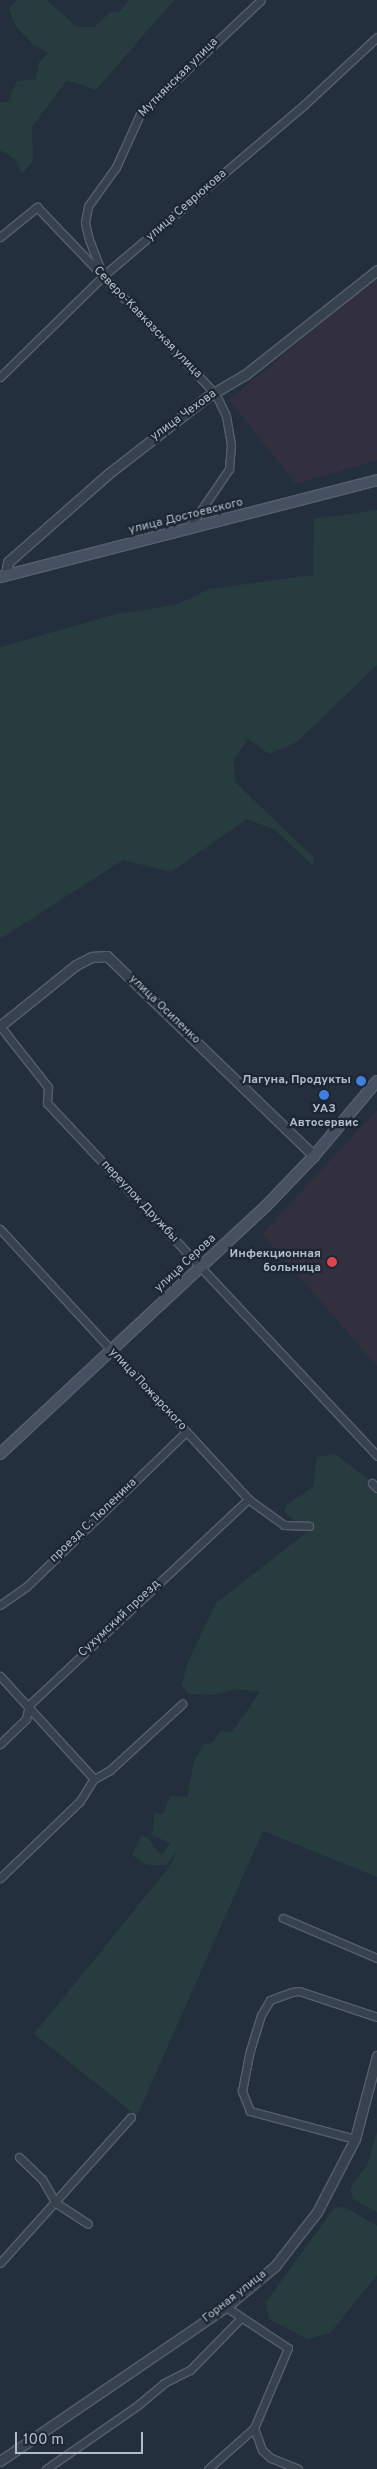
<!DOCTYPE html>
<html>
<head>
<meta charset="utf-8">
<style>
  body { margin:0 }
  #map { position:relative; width:377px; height:2469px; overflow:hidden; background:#242f3e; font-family:Overpass,sans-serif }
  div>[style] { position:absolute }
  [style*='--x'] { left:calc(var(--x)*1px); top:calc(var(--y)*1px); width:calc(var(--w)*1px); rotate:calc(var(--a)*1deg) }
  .medical>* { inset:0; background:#32303f }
  .green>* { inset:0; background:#263c3f }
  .roads { filter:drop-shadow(1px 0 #565f6c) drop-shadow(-1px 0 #565f6c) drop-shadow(0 1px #565f6c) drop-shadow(0 -1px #565f6c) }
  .minor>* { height:7px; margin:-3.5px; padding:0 3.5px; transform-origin:3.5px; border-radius:3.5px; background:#38414e }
  .tertiary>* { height:9px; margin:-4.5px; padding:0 4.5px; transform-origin:4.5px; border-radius:4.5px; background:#38414e }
  .secondary>* { height:10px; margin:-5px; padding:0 5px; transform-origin:5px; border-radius:5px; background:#465061 }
  .dots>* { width:14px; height:14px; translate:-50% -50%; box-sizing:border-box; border:2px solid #1d2633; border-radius:50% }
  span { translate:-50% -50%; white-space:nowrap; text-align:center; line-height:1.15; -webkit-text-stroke:4.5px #1d2633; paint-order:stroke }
  .street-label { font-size:12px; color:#b4bcc9 }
  .poi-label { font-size:12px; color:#b4bcc9; font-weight:700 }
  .right { translate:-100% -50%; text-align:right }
  .scale { position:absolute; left:15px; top:2432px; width:128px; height:22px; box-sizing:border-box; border:2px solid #b4bcc9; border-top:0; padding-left:6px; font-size:15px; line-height:18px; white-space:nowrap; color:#b4bcc9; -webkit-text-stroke:4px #1d2633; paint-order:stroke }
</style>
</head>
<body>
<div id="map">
  <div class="medical">
    <div style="clip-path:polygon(377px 277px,377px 460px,296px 484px,229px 400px)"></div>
    <div style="clip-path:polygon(377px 1110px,377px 1366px,262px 1234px)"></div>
  </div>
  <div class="green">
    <div style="clip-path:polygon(17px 0,46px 0,77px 27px,94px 27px,111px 12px,119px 12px,129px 0,174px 0,96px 90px,67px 80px,32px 127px,33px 161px,22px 174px,15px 159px,0 150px,0 102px,8px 102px,17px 81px,36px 79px,39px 62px,48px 53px,33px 45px,15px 25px,9px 9px)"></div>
    <div style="clip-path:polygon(377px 510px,377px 665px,297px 742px,269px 754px,248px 739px,234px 759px,235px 782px,314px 858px,313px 866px,275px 830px,247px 819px,171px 872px,123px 860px,0 939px,0 647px,116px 614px,176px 605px,209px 589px,313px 575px,314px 519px)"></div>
    <div style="clip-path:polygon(335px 1454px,374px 1484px,377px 1483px,377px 1877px,263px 1831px,137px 2116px,34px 2034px,170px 1866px,178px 1848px,167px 1865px,147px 1865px,132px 1855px,141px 1836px,146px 1837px,162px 1855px,170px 1843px,152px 1835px,155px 1813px,163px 1814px,170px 1796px,187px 1797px,194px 1761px,204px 1744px,212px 1743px,221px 1731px,232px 1732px,260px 1692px,237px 1689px,213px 1695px,188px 1694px,182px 1684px,188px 1662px,216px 1603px,310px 1530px,313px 1520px,302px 1524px,292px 1519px,284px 1512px,286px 1505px,313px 1487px,317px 1457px)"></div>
    <div style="clip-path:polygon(377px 2132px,377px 2212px,353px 2199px,350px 2189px,368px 2163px)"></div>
    <div style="clip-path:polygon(345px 2207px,377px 2226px,377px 2275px,330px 2333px,307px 2339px,269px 2319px,266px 2302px,334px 2208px)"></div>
  </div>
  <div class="roads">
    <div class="minor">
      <div style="--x:0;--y:237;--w:48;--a:-39"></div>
      <div style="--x:37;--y:207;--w:257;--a:46.3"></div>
      <div style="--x:215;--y:393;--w:25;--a:64"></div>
      <div style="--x:226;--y:416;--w:29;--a:80"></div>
      <div style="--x:231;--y:445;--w:24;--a:95"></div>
      <div style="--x:229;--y:469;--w:73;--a:124.3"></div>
      <div style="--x:103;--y:276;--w:39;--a:-111"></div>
      <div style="--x:89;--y:240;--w:18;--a:-103"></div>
      <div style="--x:85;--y:222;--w:16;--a:-79"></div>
      <div style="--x:88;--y:206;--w:48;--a:-54.3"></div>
      <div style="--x:116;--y:167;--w:58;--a:-65.6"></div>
      <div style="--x:140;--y:114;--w:166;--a:-43.3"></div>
      <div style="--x:0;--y:377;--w:144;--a:-44.4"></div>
      <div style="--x:103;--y:276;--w:265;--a:-40.4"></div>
      <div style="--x:305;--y:104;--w:98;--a:-42.9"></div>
      <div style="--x:0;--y:1026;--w:78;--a:51.8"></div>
      <div style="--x:48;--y:1087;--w:16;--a:94"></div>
      <div style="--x:47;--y:1103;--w:483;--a:46.9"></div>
      <div style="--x:0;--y:1229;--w:367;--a:47.4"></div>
      <div style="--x:248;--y:1499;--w:44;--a:35.8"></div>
      <div style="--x:284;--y:1525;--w:25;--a:2"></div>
      <div style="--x:372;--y:1483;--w:7;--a:45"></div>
      <div style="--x:0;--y:1605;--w:32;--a:-35"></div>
      <div style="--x:26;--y:1587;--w:223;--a:-44.1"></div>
      <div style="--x:0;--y:1676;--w:139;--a:47.6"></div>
      <div style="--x:0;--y:1744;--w:36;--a:-44"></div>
      <div style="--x:26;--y:1719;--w:14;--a:-78"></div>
      <div style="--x:29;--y:1705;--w:301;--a:-43.2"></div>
      <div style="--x:0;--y:1878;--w:111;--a:-43.9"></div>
      <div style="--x:80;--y:1801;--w:26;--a:-58"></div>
      <div style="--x:94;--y:1779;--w:18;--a:-29"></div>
      <div style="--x:110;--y:1770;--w:98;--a:-42.5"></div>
      <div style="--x:283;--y:1918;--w:102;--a:23.1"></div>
      <div style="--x:355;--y:2139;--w:109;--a:-165.1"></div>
      <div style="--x:250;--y:2111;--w:22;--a:-112"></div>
      <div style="--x:242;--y:2091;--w:38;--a:-79"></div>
      <div style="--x:249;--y:2054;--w:41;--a:-72.9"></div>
      <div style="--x:261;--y:2015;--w:17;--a:-59"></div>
      <div style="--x:270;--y:2000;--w:23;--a:-20"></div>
      <div style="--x:292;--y:1992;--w:7;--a:-8"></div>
      <div style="--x:299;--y:1991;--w:82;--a:18.4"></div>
      <div style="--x:19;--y:2157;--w:32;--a:44"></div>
      <div style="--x:42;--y:2179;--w:28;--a:60"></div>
      <div style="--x:56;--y:2203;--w:38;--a:33"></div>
      <div style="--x:0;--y:2263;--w:196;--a:-48.1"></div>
      <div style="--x:226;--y:2307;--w:74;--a:33.5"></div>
      <div style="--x:288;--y:2348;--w:87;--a:113"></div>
      <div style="--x:254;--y:2428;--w:23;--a:70"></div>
      <div style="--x:262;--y:2450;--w:12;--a:42"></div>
      <div style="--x:271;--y:2458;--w:29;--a:22"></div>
      <div style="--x:46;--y:2469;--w:112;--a:-34.8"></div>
      <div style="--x:138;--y:2405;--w:34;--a:-40"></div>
      <div style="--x:164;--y:2383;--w:29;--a:-27"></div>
      <div style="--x:190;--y:2370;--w:73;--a:-45.6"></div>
      <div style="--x:208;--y:2469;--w:62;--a:-41.7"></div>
    </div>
    <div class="tertiary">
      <div style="--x:6;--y:575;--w:13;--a:-81"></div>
      <div style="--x:8;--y:562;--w:133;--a:-41.3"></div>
      <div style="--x:108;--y:474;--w:125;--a:-37.9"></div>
      <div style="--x:207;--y:397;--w:45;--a:-30.5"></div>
      <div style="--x:246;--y:374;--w:167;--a:-38.4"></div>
      <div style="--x:0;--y:1026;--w:97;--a:-38.8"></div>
      <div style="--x:76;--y:965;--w:18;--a:-27"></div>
      <div style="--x:92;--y:957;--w:15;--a:-4"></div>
      <div style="--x:107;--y:956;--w:288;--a:44"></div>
      <div style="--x:0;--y:2461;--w:273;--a:-34.3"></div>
      <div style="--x:226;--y:2307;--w:64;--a:-39.9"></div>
      <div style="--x:275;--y:2266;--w:68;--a:-52.1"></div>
      <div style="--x:317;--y:2212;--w:82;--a:-62.5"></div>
      <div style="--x:355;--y:2139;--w:86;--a:-75.2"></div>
    </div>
    <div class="secondary">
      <div style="--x:0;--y:577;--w:389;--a:-14.4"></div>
      <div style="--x:0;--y:1454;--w:364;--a:-43"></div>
      <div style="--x:266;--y:1206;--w:69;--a:-46.2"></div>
      <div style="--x:314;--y:1156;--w:98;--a:-50"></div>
    </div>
  </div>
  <div class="dots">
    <div style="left:361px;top:1081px;background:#3f7fe0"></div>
    <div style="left:324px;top:1095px;background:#3f7fe0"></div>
    <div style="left:332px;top:1262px;background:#e0444e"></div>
  </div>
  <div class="street-label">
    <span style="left:179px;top:78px;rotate:-45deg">Мутнянская улица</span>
    <span style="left:187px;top:206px;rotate:-41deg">улица Севрюкова</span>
    <span style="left:147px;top:323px;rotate:46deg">Северо-Кавказская улица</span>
    <span style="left:184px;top:416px;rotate:-36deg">улица Чехова</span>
    <span style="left:186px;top:517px;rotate:-14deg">улица Достоевского</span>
    <span style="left:164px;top:1010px;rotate:44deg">улица Осипенко</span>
    <span style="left:139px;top:1202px;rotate:47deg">переулок Дружбы</span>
    <span style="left:186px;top:1264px;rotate:-43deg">улица Серова</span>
    <span style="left:147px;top:1390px;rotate:47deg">улица Пожарского</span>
    <span style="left:94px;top:1521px;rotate:-44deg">проезд С. Тюленина</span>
    <span style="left:120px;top:1619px;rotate:-43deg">Сухумский проезд</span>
    <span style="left:235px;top:2297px;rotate:-38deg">Горная улица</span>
  </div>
  <div class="poi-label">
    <span class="right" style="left:351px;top:1081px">Лагуна, Продукты</span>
    <span style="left:324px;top:1117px">УАЗ<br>Автосервис</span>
    <span class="right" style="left:321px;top:1262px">Инфекционная<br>больница</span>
  </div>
  <div class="scale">100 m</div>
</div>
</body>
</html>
